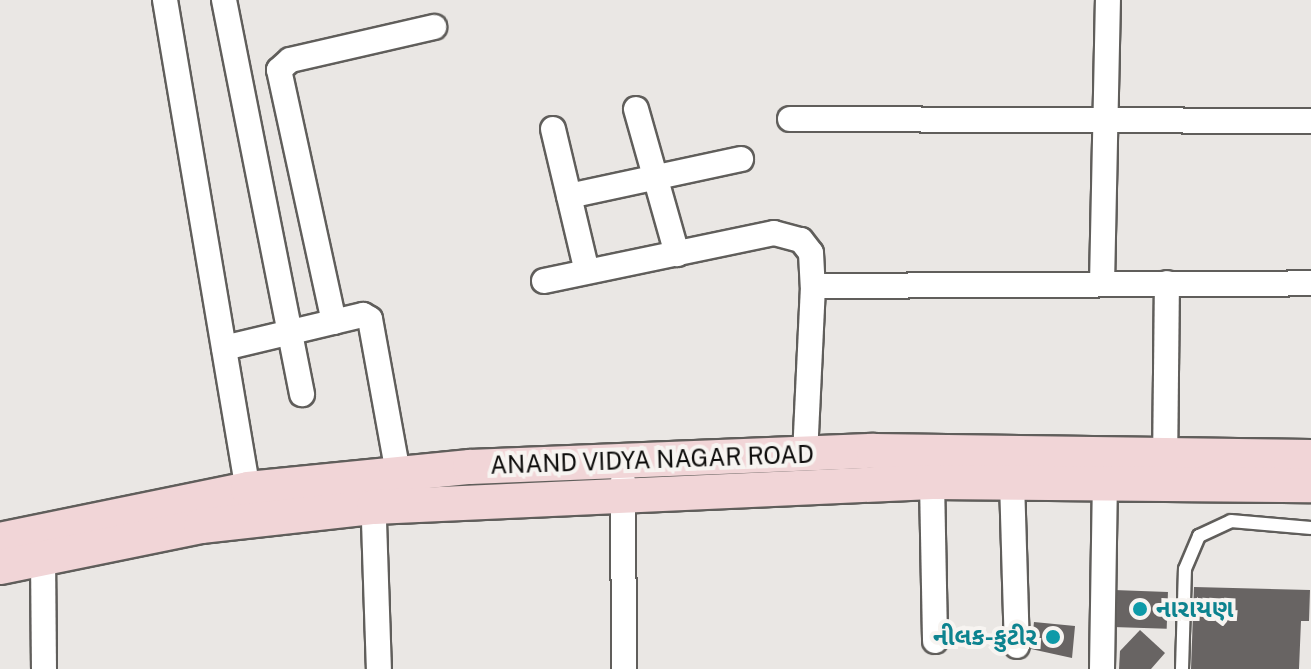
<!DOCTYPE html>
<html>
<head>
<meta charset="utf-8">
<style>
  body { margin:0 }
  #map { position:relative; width:1311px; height:669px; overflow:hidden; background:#eae7e4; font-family:"Public Sans","Noto Sans Gujarati",sans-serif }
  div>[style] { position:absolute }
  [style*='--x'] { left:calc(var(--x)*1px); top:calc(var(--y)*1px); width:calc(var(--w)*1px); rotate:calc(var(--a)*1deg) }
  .building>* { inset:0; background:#686463; transform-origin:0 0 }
  .roads { filter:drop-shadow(2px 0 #605e5b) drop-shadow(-2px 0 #605e5b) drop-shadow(0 2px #605e5b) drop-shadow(0 -2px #605e5b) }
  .lane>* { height:12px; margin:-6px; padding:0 6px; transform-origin:6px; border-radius:6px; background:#fff }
  .street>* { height:24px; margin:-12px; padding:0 12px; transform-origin:12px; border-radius:12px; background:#fff }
  .secondary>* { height:34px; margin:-17px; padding:0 17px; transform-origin:17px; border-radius:17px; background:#f1d5d7 }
  .dots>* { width:22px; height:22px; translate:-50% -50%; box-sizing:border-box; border:4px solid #f7f4f1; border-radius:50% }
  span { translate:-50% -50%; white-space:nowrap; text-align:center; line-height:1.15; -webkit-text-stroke:8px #f7f4f1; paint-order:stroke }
  .street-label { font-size:24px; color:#0e0d0c }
  .culture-label { font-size:24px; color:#0d838f; font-weight:700 }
  .left { translate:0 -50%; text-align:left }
  .right { translate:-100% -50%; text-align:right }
</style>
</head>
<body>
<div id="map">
  <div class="building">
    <div style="clip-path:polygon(1194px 587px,1310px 590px,1309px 621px,1301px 621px,1299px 669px,1191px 669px)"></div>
    <div style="left:1114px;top:590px;width:54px;height:37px;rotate:2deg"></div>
    <div style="clip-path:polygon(1034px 622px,1075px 626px,1072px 658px,1031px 649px)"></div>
    <div style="clip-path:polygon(1140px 630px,1165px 653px,1151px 669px,1119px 669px,1120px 651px)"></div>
  </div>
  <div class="roads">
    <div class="lane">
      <div style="--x:1182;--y:669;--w:100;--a:-88.3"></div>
      <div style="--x:1185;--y:569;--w:36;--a:-67"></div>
      <div style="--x:1199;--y:536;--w:35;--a:-25"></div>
      <div style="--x:1231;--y:521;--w:80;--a:5"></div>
    </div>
    <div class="street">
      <div style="--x:165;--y:0;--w:496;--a:80.4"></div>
      <div style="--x:224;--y:0;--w:402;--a:78.8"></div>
      <div style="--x:636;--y:109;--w:151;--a:74.2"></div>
      <div style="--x:790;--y:119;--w:521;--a:0.22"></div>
      <div style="--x:553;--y:129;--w:143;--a:76.6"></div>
      <div style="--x:569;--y:196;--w:176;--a:-12.1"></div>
      <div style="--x:544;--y:281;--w:235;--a:-11.8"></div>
      <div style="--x:774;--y:233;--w:28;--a:15"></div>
      <div style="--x:801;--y:240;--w:16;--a:52"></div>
      <div style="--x:811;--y:253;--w:33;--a:87"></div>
      <div style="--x:813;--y:286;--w:168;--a:92.7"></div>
      <div style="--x:1102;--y:284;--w:284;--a:-88.8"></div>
      <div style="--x:813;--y:286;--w:498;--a:-0.3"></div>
      <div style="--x:334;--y:322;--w:258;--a:-102.3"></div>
      <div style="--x:279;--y:70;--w:15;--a:-42"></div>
      <div style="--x:290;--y:60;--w:148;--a:-12.9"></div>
      <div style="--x:224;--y:348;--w:143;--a:-13.4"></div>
      <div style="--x:363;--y:315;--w:8;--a:30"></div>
      <div style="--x:370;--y:319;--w:157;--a:79.7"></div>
      <div style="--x:1165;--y:469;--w:186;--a:-89.4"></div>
      <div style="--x:623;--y:481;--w:188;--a:89.7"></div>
      <div style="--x:1012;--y:481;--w:165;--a:88.3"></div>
      <div style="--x:932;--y:482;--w:159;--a:88.9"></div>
      <div style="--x:373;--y:491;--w:178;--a:88.1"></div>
      <div style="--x:43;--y:556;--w:113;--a:89.5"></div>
      <div style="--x:1102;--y:669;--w:188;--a:-89.1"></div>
    </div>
    <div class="secondary">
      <div style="--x:0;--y:540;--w:253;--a:-11.6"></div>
      <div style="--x:248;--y:489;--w:223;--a:-5.7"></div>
      <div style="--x:470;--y:467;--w:404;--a:-2.3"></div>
      <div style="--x:874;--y:451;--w:437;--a:0.8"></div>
      <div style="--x:0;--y:567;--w:205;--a:-11.5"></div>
      <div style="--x:201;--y:526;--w:174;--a:-6.3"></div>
      <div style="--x:374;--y:507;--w:559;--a:-2.57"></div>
      <div style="--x:932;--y:482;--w:379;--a:0.5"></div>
    </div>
  </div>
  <div class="dots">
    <div style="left:1140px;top:609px;background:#0f9aa8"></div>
    <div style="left:1053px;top:637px;background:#0f9aa8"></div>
  </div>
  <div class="street-label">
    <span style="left:652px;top:460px;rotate:-2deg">ANAND VIDYA NAGAR ROAD</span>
  </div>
  <div class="culture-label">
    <span class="left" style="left:1156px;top:609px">નારાયણ</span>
    <span class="right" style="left:1037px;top:637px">નીલક-કુટીર</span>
  </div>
</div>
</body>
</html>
